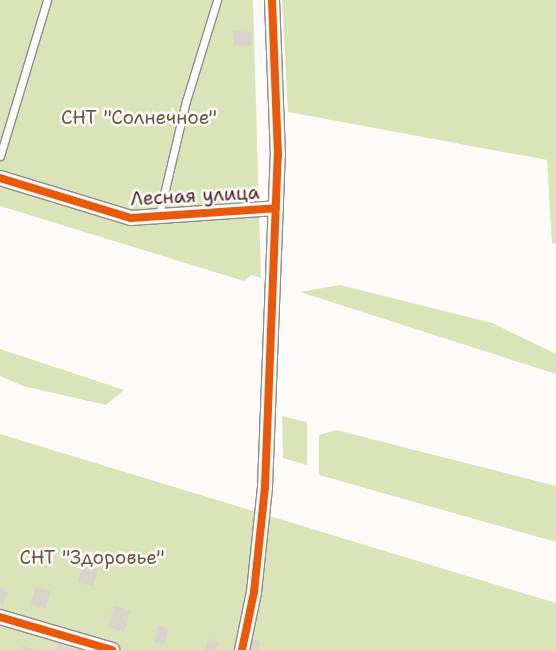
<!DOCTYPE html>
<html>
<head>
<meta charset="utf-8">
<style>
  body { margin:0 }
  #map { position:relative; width:556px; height:650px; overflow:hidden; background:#fcfbf8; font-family:"Shantell Sans",sans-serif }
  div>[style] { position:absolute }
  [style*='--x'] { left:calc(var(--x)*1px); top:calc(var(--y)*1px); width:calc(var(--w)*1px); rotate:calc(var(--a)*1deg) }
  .green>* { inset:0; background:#dbe4b9 }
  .building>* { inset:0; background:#dad3ca; transform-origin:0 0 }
  .roads { filter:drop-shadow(1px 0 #928a8b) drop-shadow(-1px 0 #928a8b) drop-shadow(0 1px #928a8b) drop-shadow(0 -1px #928a8b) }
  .lane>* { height:7px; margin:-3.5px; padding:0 3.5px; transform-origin:3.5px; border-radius:3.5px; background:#fbfbf9 }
  .street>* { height:14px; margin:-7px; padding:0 7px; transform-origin:7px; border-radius:7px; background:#fbfbf9 }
  .cycleway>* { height:8px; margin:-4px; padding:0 4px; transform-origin:4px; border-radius:4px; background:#e8590c }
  span { translate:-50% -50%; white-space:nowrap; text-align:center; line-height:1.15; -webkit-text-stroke:5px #fdfcf7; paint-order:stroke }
  .park-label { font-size:19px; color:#6d5446 }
  .street-label { font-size:19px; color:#4a1f2b }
</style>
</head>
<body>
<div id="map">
  <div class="green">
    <div style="clip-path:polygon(0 0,253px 0,261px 278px,251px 275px,244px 281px,0 206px)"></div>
    <div style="clip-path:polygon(282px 0,556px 0,556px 244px,552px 243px,547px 160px,288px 112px)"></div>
    <div style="clip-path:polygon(340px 285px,492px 323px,556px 354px,556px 374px,300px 292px)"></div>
    <div style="clip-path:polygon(0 349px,124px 390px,106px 405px,23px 386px,0 376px)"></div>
    <div style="clip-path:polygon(282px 416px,307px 422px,307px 465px,283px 458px)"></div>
    <div style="clip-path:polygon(336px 430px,556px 486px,556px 542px,319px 475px,319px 435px)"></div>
    <div style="clip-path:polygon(0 434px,556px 603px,556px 650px,0 650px)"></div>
  </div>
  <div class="building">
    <div style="left:234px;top:31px;width:18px;height:14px;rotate:3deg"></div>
    <div style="left:83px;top:563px;width:16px;height:20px;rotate:15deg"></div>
    <div style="left:35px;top:587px;width:16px;height:18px;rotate:14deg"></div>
    <div style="clip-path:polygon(0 588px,7px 591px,3px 605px,0 604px)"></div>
    <div style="left:114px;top:606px;width:17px;height:22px;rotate:17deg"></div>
    <div style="left:158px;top:626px;width:11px;height:17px;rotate:15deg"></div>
    <div style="clip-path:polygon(208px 639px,219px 642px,216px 650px,205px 650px)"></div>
    <div style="left:251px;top:640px;width:9px;height:10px;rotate:6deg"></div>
    <div style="clip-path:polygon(58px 644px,77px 650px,56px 650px)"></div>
    <div style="clip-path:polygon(23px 646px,34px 650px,22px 650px)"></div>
  </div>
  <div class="roads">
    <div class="lane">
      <div style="--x:0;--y:156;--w:163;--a:-73.2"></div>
      <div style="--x:159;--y:215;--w:117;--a:-76.7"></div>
      <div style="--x:186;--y:101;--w:106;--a:-72.9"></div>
    </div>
    <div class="street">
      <div style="--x:0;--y:178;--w:137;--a:17"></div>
      <div style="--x:131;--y:218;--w:145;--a:-3.9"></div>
      <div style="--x:0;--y:617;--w:117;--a:16.4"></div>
      <div style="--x:242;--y:650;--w:59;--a:-78.3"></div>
      <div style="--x:254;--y:592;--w:106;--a:-84"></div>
      <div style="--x:265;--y:487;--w:331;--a:-87.8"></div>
      <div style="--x:278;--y:156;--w:156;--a:-92.2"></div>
    </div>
  </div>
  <div class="cycleway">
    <div style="--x:0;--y:178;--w:137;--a:17"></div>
    <div style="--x:131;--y:218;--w:145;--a:-3.9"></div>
    <div style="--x:0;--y:617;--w:117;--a:16.4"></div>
    <div style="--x:242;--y:650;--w:59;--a:-78.3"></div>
    <div style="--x:254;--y:592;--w:106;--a:-84"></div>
    <div style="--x:265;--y:487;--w:331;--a:-87.8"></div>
    <div style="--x:278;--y:156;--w:156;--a:-92.2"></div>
  </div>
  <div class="park-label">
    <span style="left:139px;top:118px">СНТ "Солнечное"</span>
    <span style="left:92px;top:558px">СНТ "Здоровье"</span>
  </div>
  <div class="street-label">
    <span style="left:195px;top:196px;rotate:-3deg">Лесная улица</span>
  </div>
</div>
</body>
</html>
